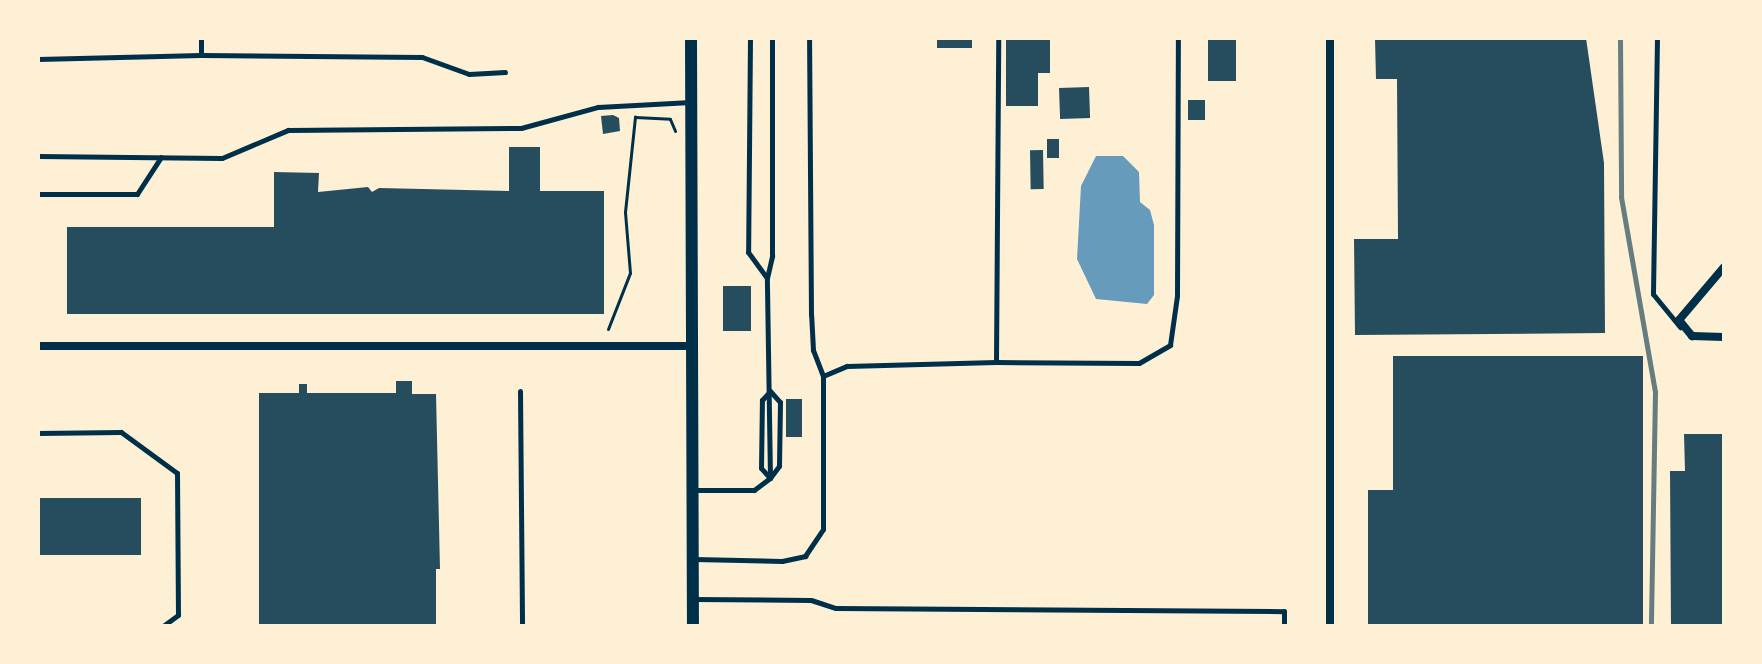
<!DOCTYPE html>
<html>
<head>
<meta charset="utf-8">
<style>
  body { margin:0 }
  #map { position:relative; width:1762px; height:664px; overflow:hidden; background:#fdf0d5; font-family:Cabin,sans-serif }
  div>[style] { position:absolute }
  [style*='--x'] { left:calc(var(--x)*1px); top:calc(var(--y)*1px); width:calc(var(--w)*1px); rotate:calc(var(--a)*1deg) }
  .water>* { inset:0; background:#669bbc }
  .building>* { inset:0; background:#264d5e; transform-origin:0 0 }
  .path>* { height:3px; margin:-1.5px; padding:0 1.5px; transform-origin:1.5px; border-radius:1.5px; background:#003049 }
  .service>* { height:5px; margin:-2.5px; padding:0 2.5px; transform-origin:2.5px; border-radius:2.5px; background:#003049 }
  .minor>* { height:8px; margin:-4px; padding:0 4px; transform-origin:4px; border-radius:4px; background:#003049 }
  .tertiary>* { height:12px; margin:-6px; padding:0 6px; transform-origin:6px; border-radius:6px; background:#003049 }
  .rail>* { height:5px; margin:-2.5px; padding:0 2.5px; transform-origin:2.5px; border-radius:2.5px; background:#657d81 }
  span { translate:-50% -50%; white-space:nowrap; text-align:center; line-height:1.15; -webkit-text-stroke:8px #fdf0d5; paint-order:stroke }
  .frame { position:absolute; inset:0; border:40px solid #fdf0d5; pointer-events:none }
</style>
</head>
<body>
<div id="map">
  <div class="water">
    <div style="clip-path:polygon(1096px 156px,1123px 156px,1139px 172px,1140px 202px,1150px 210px,1154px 225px,1154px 295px,1147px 304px,1096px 299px,1077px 259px,1081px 186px)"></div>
  </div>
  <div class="building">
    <div style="left:937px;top:38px;width:35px;height:10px"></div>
    <div style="clip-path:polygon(1006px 38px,1050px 38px,1050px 73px,1038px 73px,1038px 106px,1006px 106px)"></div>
    <div style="left:1208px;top:38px;width:28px;height:43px"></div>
    <div style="clip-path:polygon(1586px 38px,1604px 163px,1605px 333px,1355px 335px,1354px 239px,1398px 239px,1397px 79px,1376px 79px,1375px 39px)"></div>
    <div style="left:1089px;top:87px;width:31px;height:30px;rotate:88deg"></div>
    <div style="left:1188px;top:100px;width:17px;height:20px"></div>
    <div style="clip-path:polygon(613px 115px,619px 118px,620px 131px,603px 134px,601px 116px)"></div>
    <div style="left:1047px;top:139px;width:12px;height:19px"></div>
    <div style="clip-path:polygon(509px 147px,540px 147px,540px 191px,604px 191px,604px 314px,67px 314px,67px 227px,274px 227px,274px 172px,319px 173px,318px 192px,368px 187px,372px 192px,379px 188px,509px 191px)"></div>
    <div style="left:1043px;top:150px;width:39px;height:13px;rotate:89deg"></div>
    <div style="left:723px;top:286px;width:28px;height:45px"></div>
    <div style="clip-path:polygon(1393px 356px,1643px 356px,1643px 626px,1368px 626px,1368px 490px,1393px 490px)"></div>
    <div style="clip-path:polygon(396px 381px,412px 381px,412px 394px,436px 394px,440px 569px,436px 569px,436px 626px,259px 626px,259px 393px,299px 393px,299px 384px,307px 384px,307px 393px,396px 393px)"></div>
    <div style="left:786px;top:399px;width:16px;height:38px"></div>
    <div style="clip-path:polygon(1684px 434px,1724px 434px,1724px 626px,1671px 626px,1670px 471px,1685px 471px)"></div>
    <div style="left:38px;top:498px;width:103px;height:57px"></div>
  </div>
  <div class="path">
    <div style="--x:608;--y:329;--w:60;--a:-68.6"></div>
    <div style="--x:630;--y:273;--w:61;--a:-94.7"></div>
    <div style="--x:625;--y:212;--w:96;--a:-84"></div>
    <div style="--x:635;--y:117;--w:35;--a:3"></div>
    <div style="--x:670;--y:119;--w:13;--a:67"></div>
  </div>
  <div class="service">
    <div style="--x:201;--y:38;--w:17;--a:90"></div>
    <div style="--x:201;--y:55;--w:221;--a:0.5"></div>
    <div style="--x:422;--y:57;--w:50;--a:19.9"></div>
    <div style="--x:469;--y:74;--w:36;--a:-3"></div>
    <div style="--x:750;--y:38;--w:214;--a:90.5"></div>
    <div style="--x:748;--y:252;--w:32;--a:54"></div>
    <div style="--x:1657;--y:38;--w:256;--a:90.9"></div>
    <div style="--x:1653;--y:294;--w:43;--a:50.7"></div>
    <div style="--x:38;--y:59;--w:163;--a:-1.4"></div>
    <div style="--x:38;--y:156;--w:184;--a:0.6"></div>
    <div style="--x:222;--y:158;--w:72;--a:-23"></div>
    <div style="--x:288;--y:130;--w:233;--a:-0.5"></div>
    <div style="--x:521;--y:128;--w:80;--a:-15.3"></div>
    <div style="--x:598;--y:107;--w:93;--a:-3.1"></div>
    <div style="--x:38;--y:194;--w:99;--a:0"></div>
    <div style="--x:137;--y:194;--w:44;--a:-57"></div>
    <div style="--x:996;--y:362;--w:143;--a:0.4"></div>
    <div style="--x:1139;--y:363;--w:36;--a:-30"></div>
    <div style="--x:1170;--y:345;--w:49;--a:-81.9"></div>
    <div style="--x:1177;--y:296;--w:258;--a:-89.8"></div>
    <div style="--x:823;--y:376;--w:26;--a:-23"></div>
    <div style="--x:847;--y:366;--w:149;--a:-1.5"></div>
    <div style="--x:996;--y:362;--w:324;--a:-89.6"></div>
    <div style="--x:520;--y:391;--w:235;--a:89.5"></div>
    <div style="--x:770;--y:391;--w:15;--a:48"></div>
    <div style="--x:780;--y:402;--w:64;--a:90.9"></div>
    <div style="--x:779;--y:466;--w:15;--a:127"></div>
    <div style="--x:770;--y:478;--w:13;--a:-132"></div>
    <div style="--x:761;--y:468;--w:68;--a:-89.2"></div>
    <div style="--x:762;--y:400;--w:12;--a:-48"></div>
    <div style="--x:38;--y:433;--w:83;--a:-0.7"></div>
    <div style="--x:121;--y:432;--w:69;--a:36.2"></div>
    <div style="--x:177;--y:473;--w:142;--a:89.6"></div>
    <div style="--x:178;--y:615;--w:19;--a:144"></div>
    <div style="--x:693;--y:490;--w:61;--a:0"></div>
    <div style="--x:754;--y:490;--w:20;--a:-37"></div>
    <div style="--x:770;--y:478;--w:200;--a:-90.9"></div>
    <div style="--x:767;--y:278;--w:23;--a:-77"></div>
    <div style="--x:772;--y:256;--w:218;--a:-90"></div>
    <div style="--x:694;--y:559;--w:88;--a:1.3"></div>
    <div style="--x:782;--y:561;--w:24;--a:-12"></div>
    <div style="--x:805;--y:556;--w:32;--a:-56"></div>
    <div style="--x:823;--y:529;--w:153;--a:-90"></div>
    <div style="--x:823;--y:376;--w:28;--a:-111"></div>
    <div style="--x:813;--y:350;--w:35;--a:-93"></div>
    <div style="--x:811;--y:315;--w:277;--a:-90.4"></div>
    <div style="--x:693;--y:599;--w:118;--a:0.5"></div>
    <div style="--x:811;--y:600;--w:26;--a:18"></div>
    <div style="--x:836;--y:608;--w:448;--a:0.4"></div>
    <div style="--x:1284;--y:611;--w:15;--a:90"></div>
  </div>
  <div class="minor">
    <div style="--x:1330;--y:38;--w:588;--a:90"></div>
    <div style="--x:1724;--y:267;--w:70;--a:130.3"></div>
    <div style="--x:1679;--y:320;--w:21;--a:51"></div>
    <div style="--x:1692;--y:336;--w:32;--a:2"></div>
    <div style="--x:38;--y:346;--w:655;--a:0"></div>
  </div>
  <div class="tertiary">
    <div style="--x:691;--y:38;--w:588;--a:89.81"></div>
  </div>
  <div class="rail">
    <div style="--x:1620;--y:38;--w:159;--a:89.6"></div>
    <div style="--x:1621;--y:197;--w:198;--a:80.1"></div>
    <div style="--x:1655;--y:392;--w:234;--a:91"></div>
  </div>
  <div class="frame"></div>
</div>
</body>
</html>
